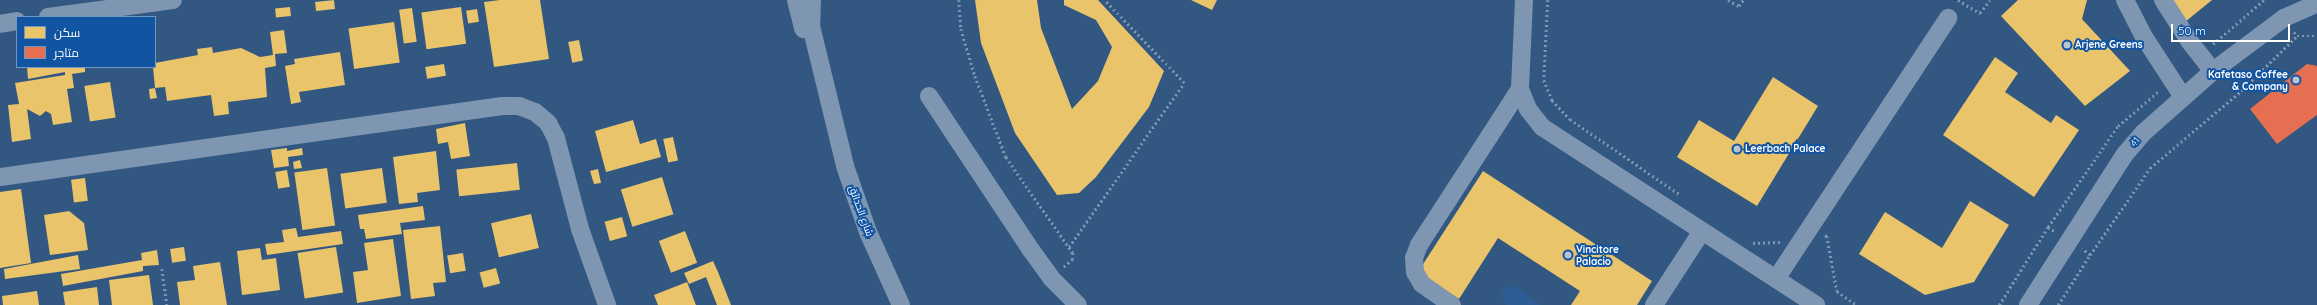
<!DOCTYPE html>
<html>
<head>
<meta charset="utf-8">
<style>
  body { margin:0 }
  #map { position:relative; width:2317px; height:305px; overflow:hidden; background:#325781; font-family:Quicksand,Cairo,sans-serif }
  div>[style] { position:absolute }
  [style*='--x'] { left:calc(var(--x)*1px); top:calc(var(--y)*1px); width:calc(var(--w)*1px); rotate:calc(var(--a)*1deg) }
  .water>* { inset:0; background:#2e5d95 }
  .homes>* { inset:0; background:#e9c46a; transform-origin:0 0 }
  .shops>* { inset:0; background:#e76f51 }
  .path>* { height:2.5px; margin-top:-1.25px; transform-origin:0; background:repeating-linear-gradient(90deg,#7e96b1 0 2px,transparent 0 5px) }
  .minor>* { height:18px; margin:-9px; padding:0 9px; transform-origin:9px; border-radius:9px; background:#7e96b1 }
  .dots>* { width:11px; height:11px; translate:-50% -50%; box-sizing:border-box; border:2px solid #1154a2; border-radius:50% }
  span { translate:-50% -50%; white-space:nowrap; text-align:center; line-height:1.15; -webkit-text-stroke:4px #1154a2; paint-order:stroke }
  .poi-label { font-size:10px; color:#fff; font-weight:700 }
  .left { translate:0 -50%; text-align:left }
  .right { translate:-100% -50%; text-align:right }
  .street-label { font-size:10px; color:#fff }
  .legend { position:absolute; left:16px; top:16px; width:140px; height:52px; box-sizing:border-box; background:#1154a2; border:1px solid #7098c7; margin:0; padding:5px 7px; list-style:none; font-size:12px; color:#fff }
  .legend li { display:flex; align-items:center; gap:8px; height:20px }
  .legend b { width:20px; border:1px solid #7098c7 }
  .scale { position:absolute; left:2171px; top:24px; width:119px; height:18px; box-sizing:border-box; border:2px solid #fff; border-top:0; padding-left:5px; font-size:12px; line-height:14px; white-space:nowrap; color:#fff; -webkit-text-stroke:3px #1154a2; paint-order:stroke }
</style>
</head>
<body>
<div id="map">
  <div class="water">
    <div style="clip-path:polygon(1512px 284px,1540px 305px,1507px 305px,1503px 302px,1502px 291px)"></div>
  </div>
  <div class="homes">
    <div style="left:334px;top:0;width:9px;height:19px;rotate:84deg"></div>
    <div style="clip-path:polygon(500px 0,540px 0,549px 59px,494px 67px,484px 2px)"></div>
    <div style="clip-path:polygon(975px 0,1037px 0,1041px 28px,1072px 109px,1098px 81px,1112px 47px,1096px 20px,1064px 5px,1064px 0,1098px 0,1164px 71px,1149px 107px,1096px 177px,1079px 193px,1057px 195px,1015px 133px,981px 43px)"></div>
    <div style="clip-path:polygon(1191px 0,1217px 0,1212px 10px)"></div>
    <div style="clip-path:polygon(2018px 0,2087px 0,2082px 19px,2130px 71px,2085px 106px,2001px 16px)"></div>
    <div style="clip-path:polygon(2170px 0,2212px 0,2185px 22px)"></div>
    <div style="left:290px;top:7px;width:9px;height:15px;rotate:84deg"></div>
    <div style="left:461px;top:7px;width:37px;height:40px;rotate:82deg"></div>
    <div style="left:412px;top:8px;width:34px;height:13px;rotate:82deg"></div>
    <div style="left:477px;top:9px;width:13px;height:11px;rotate:81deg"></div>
    <div style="left:394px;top:22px;width:41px;height:46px;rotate:82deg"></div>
    <div style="clip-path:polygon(284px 30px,287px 53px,275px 54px,276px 66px,265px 68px,267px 97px,228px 102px,229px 114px,214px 116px,211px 95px,167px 101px,165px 87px,155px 88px,153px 67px,155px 67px,155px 63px,198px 55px,197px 49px,212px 47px,213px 53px,241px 48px,260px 57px,273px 55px,270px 32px)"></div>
    <div style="left:579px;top:40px;width:21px;height:11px;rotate:79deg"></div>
    <div style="clip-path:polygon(340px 52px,345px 85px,299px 92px,301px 102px,291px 104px,285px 66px,295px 64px,294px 59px)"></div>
    <div style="clip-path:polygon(1995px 57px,2018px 73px,2005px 92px,2051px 123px,2056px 115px,2079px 130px,2034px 197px,1943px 135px)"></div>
    <div style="left:444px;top:64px;width:12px;height:19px;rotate:81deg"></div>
    <div style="clip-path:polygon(27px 67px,85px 67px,85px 72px,72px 74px,74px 88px,67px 89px,72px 122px,53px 125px,51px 114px,46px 111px,40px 116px,27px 109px,31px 139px,12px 142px,8px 105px,19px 104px,15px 83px,65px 75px,65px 72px,28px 79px)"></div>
    <div style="clip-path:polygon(1773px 77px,1818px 106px,1757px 206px,1677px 157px,1699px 120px,1734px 141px)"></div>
    <div style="left:110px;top:82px;width:36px;height:26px;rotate:81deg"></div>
    <div style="clip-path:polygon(155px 88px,157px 98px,150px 99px,149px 89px)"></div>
    <div style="clip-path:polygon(633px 120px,640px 144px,656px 139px,661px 157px,606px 172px,595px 131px)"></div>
    <div style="clip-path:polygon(465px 123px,470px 156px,451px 159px,448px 142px,438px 144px,436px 129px)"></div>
    <div style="left:673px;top:137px;width:24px;height:10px;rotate:78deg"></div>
    <div style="clip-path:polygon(287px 148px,287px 151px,302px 148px,303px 155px,288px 157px,289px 166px,274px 168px,271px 150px)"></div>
    <div style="clip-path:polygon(436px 151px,440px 190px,417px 193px,418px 202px,399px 204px,393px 157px)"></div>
    <div style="clip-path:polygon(300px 160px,302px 168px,294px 169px,293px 162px)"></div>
    <div style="left:517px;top:163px;width:27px;height:61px;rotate:84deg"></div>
    <div style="left:327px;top:168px;width:58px;height:33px;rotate:82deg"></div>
    <div style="left:382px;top:168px;width:35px;height:42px;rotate:82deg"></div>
    <div style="clip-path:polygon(598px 169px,601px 183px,594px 184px,590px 171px)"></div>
    <div style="left:287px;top:170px;width:17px;height:12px;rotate:80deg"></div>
    <div style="clip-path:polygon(1483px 171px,1652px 281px,1637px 305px,1571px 305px,1580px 291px,1498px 238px,1459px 299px,1418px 272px)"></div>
    <div style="left:662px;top:177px;width:39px;height:43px;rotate:73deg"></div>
    <div style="left:85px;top:178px;width:23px;height:14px;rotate:83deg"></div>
    <div style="clip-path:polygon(21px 189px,31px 263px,0 268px,0 192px)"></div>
    <div style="clip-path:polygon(1970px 201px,2009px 225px,1974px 282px,1925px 295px,1859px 254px,1885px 212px,1942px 248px)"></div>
    <div style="clip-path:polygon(423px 206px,425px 220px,400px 223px,402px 234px,366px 239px,364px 229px,360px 229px,358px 215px)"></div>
    <div style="clip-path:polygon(69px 211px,84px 223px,88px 250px,50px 255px,44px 215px)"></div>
    <div style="left:531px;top:214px;width:35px;height:41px;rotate:77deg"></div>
    <div style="left:622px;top:217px;width:20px;height:18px;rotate:75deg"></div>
    <div style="clip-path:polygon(440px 226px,446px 282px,433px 283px,435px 296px,411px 299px,403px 230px)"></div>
    <div style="clip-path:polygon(296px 228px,298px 237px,341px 231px,343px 244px,267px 255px,265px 244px,284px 242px,282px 230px)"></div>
    <div style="left:685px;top:231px;width:34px;height:28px;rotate:69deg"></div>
    <div style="clip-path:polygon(393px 239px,401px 296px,357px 303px,353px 272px,368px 270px,364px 243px)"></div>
    <div style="left:184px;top:247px;width:14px;height:14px;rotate:82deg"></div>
    <div style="left:336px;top:247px;width:46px;height:39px;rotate:81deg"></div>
    <div style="clip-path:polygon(260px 248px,262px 260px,276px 258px,280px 290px,242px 295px,237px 251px)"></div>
    <div style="clip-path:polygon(157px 250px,159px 265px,143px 266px,143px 271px,63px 286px,61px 274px,142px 260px,141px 253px)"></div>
    <div style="left:463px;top:253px;width:18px;height:16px;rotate:81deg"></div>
    <div style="clip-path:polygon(78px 255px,80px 269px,5px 279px,4px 269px)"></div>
    <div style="clip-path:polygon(713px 261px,718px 272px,731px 305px,717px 305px,706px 277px,689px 284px,684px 273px)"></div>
    <div style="clip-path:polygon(220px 262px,227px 305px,180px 305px,177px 282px,195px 280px,193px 266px)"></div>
    <div style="left:496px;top:268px;width:16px;height:17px;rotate:75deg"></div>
    <div style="clip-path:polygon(149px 275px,153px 305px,112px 305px,109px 280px)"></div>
    <div style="clip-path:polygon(687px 282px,696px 305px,658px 305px,654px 295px)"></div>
    <div style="clip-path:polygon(97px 287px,99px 305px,65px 305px,63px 292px)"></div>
    <div style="clip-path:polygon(37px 291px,39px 305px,3px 305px,2px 296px)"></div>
  </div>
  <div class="shops">
    <div style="clip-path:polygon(2307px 64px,2317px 66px,2317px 115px,2277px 144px,2250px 109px)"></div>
  </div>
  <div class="path">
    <div style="--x:959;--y:0;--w:29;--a:86"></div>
    <div style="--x:961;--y:29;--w:49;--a:73.4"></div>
    <div style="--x:975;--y:76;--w:87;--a:69.1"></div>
    <div style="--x:1006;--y:157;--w:117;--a:55.1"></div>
    <div style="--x:1073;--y:253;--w:6;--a:90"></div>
    <div style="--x:1073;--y:259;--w:12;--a:138"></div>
    <div style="--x:1548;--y:0;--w:80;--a:92.9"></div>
    <div style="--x:1544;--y:80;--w:22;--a:68"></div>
    <div style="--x:1552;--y:100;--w:26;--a:47"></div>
    <div style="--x:1570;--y:119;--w:132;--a:34.5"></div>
    <div style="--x:1728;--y:0;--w:13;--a:29"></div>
    <div style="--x:1739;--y:6;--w:7;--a:-56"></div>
    <div style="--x:1958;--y:0;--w:26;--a:31"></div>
    <div style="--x:1980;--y:13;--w:16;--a:-52"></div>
    <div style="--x:2294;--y:32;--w:5;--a:53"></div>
    <div style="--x:2297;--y:36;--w:20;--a:0"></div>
    <div style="--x:2213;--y:44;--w:67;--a:-40.8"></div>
    <div style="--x:2048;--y:227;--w:9;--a:32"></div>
    <div style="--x:1825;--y:235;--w:2;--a:27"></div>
    <div style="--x:1827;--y:236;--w:56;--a:79.7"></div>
    <div style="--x:1837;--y:291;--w:24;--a:35"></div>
    <div style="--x:1753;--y:243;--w:27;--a:-2"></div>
    <div style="--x:1069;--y:247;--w:200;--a:-55"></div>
    <div style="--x:1184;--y:83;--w:115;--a:-133.9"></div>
    <div style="--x:2090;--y:255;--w:106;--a:-55.4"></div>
    <div style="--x:2150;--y:168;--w:119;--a:-40.2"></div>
    <div style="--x:2241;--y:91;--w:78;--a:-44.5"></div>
    <div style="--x:162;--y:269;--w:36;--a:82"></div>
    <div style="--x:1999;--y:305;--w:92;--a:-57.9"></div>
    <div style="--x:2048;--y:227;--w:123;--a:-55.3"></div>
    <div style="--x:2118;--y:126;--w:54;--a:-40.5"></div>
    <div style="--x:2058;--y:305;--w:59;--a:-57.4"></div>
    <div style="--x:2090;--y:255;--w:10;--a:-143"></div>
  </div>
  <div class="minor">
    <div style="--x:796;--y:0;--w:30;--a:76"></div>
    <div style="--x:812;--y:0;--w:26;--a:92"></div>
    <div style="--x:811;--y:26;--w:144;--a:76.3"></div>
    <div style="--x:845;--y:166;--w:70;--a:70.8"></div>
    <div style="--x:868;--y:232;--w:80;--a:65.7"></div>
    <div style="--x:1524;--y:0;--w:89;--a:92.6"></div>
    <div style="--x:1520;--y:89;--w:22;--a:68"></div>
    <div style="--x:1528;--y:109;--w:23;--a:52"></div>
    <div style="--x:1542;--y:127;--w:327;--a:33"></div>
    <div style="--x:2125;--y:0;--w:42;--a:62.8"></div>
    <div style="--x:2144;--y:37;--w:72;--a:57"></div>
    <div style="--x:2163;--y:0;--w:50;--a:57.3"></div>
    <div style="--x:2190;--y:42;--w:37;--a:52"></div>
    <div style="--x:48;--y:17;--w:126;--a:-7.7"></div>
    <div style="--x:0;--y:24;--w:17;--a:-10"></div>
    <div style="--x:929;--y:96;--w:185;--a:56.5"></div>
    <div style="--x:1031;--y:250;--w:34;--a:54"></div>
    <div style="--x:1051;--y:278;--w:38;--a:45"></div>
    <div style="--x:0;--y:177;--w:507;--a:-8.05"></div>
    <div style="--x:502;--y:106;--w:17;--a:0"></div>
    <div style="--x:519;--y:106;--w:17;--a:21"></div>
    <div style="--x:535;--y:112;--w:17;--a:40"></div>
    <div style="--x:548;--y:123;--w:17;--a:62"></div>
    <div style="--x:556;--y:138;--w:94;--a:75.2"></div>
    <div style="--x:580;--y:229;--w:81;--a:70.4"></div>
    <div style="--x:1776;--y:279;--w:313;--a:-56.6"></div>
    <div style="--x:1452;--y:305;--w:37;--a:-145"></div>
    <div style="--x:1422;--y:284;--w:14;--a:-120"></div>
    <div style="--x:1415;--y:272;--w:14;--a:-94"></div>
    <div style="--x:1414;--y:258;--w:14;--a:-69"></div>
    <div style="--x:1419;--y:245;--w:186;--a:-57.1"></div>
    <div style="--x:1654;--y:305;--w:88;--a:-57"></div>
    <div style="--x:2028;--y:305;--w:179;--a:-57.3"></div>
    <div style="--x:2125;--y:154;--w:28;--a:-49"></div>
    <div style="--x:2143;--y:133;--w:94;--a:-41.5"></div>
    <div style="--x:2213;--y:71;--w:89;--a:-36.7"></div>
    <div style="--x:2284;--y:18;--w:36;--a:-24"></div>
  </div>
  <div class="dots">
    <div style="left:2067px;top:45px;background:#b7c4d3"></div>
    <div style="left:2296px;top:80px;background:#b7c4d3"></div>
    <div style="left:1737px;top:149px;background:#b7c4d3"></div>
    <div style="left:1568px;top:255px;background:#b7c4d3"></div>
  </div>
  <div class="poi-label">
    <span class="left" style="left:2075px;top:45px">Arjene Greens</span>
    <span class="right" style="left:2288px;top:80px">Kafetaso Coffee<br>&amp; Company</span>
    <span class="left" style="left:1745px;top:149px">Leerbach Palace</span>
    <span class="left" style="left:1576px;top:255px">Vincitore<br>Palacio</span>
  </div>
  <div class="street-label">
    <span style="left:2135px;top:142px;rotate:-50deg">41</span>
    <span style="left:861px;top:211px;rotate:70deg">شارع الحدائق</span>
  </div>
  <ul class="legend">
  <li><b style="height:11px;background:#e9c46a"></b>سكن</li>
  <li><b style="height:11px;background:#e76f51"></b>متاجر</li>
  </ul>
  <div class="scale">50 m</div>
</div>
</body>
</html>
